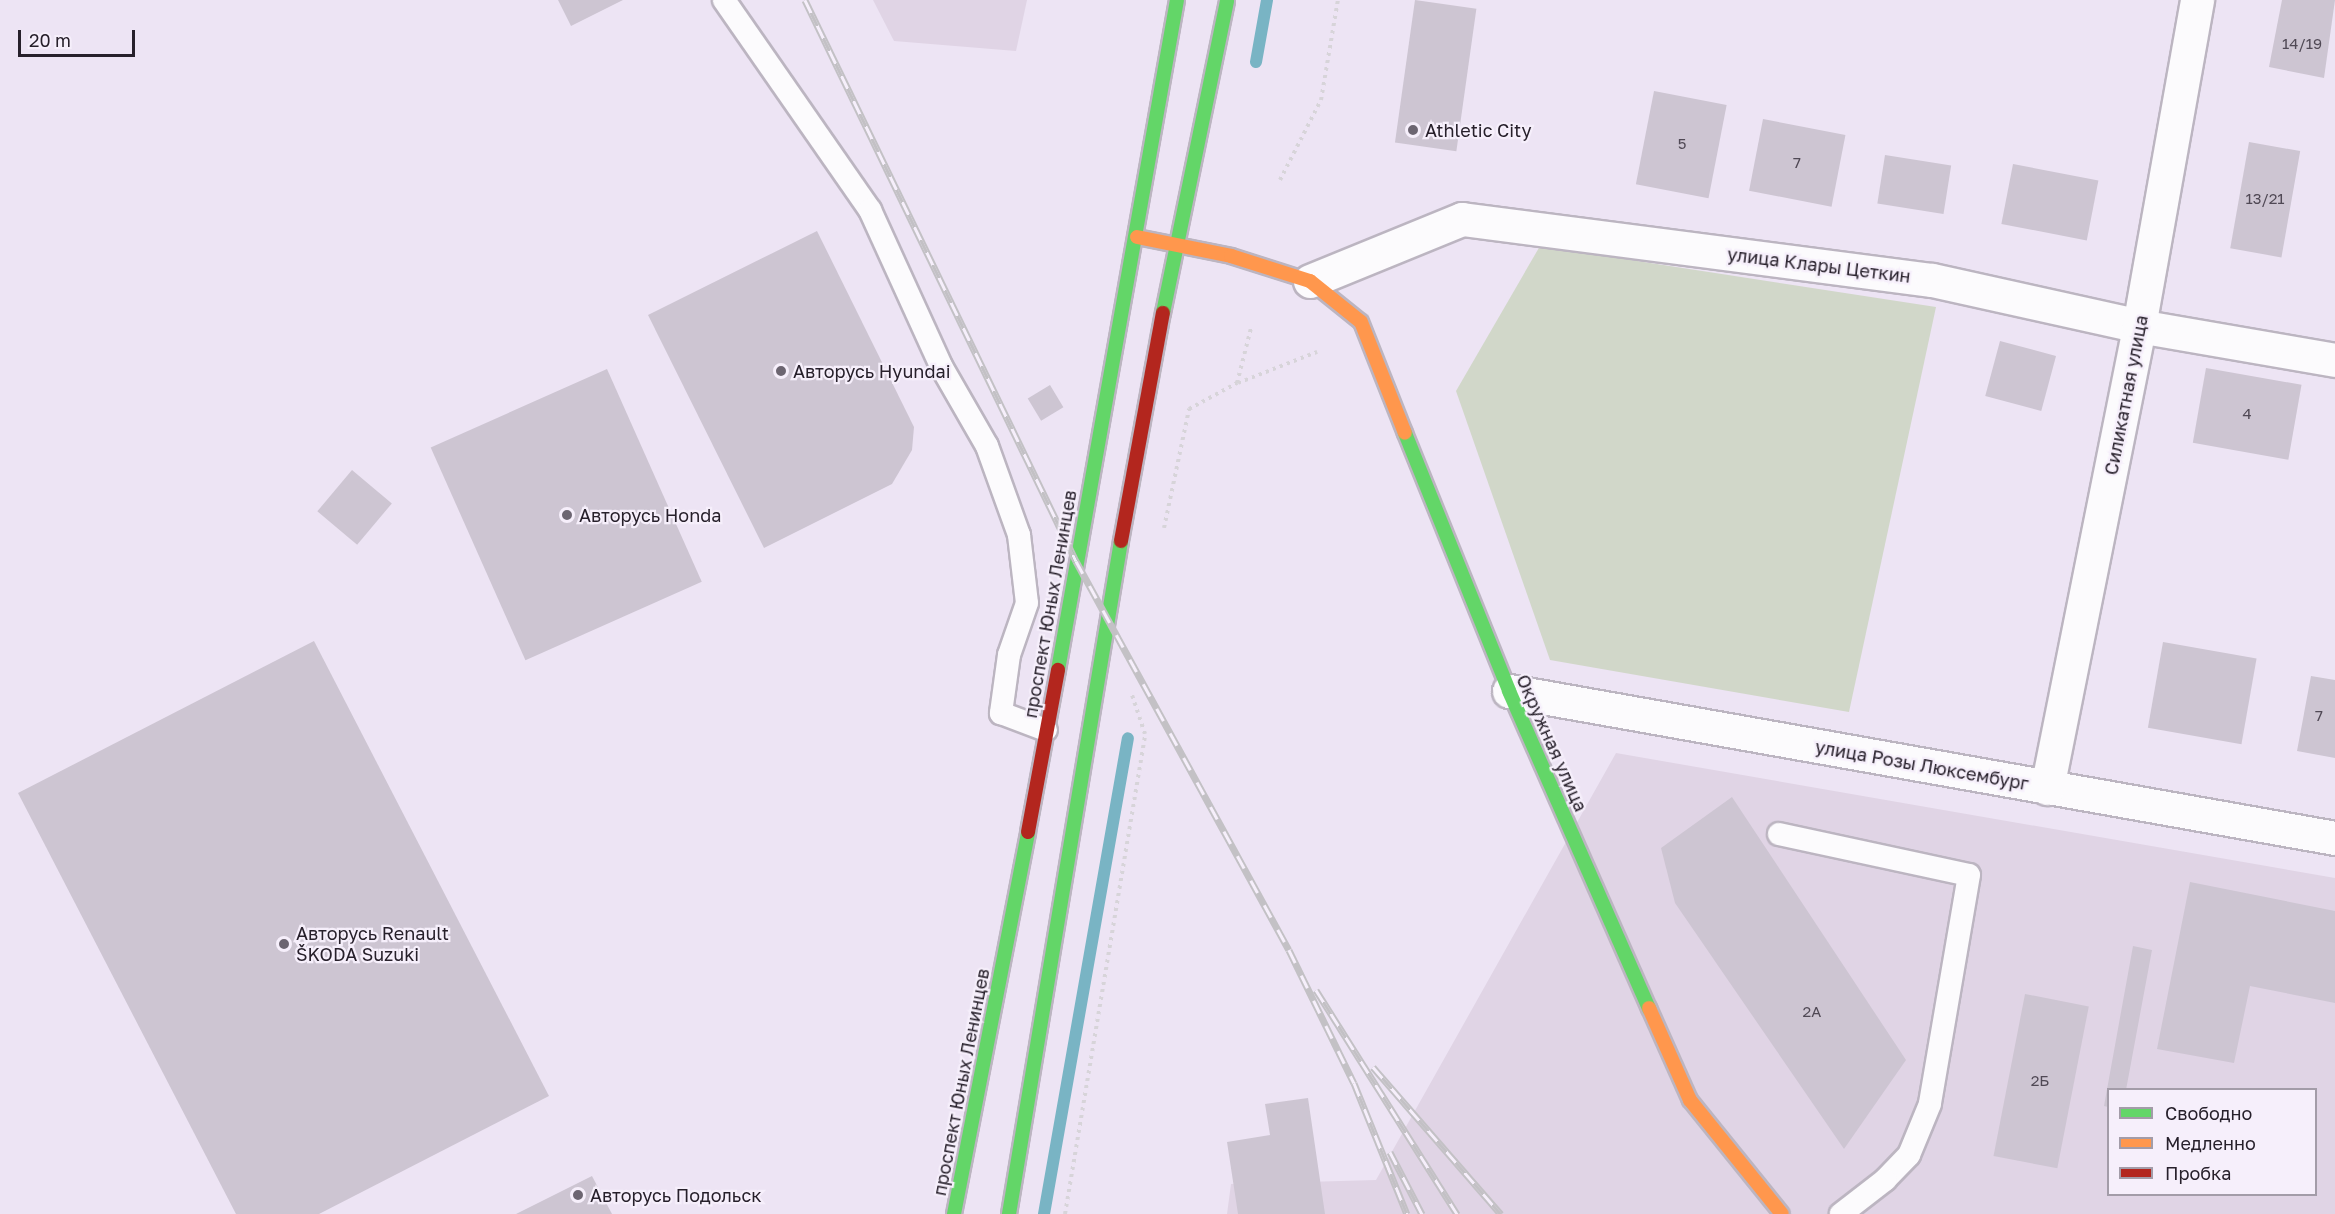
<!DOCTYPE html>
<html>
<head>
<meta charset="utf-8">
<style>
  body { margin:0 }
  #map { position:relative; width:2335px; height:1214px; overflow:hidden; background:#ede4f4; font-family:"Golos Text",sans-serif }
  div>[style] { position:absolute }
  [style*='--x'] { left:calc(var(--x)*1px); top:calc(var(--y)*1px); width:calc(var(--w)*1px); rotate:calc(var(--a)*1deg) }
  .industrial>* { inset:0; background:#e0d4e5 }
  .green>* { inset:0; background:#d1d7c9 }
  .stream>* { height:12px; margin:-6px; padding:0 6px; transform-origin:6px; border-radius:6px; background:#79b4c4 }
  .building>* { inset:0; background:#cdc5d2; transform-origin:0 0 }
  .path>* { height:4px; margin-top:-2px; transform-origin:0; background:repeating-linear-gradient(90deg,#d7d4d9 0 3px,transparent 0 7.5px) }
  .roads { filter:drop-shadow(2px 0 #bcb5c1) drop-shadow(-2px 0 #bcb5c1) drop-shadow(0 2px #bcb5c1) drop-shadow(0 -2px #bcb5c1) }
  .lane>* { height:22px; margin:-11px; padding:0 11px; transform-origin:11px; border-radius:11px; background:#fcfbfd }
  .street>* { height:33px; margin:-16.5px; padding:0 16.5px; transform-origin:16.5px; border-radius:16.5px; background:#fcfbfd }
  .fast>* { height:14px; margin:-7px; padding:0 7px; transform-origin:7px; border-radius:7px; background:#63d668 }
  .slow>* { height:14px; margin:-7px; padding:0 7px; transform-origin:7px; border-radius:7px; background:#ff974d }
  .jam>* { height:14px; margin:-7px; padding:0 7px; transform-origin:7px; border-radius:7px; background:#b3261e }
  .rail>* { height:7px; margin-top:-3.5px; transform-origin:0; background:repeating-linear-gradient(90deg,#f6effb 0 14px,#c3c1c5 0 28px); box-sizing:border-box; border-block:2px solid #c3c1c5 }
  .dots>* { width:16px; height:16px; translate:-50% -50%; box-sizing:border-box; border:3px solid #f6effb; border-radius:50% }
  span { translate:-50% -50%; white-space:nowrap; text-align:center; line-height:1.15; -webkit-text-stroke:4.5px #f6effb; paint-order:stroke }
  .number-label { font-size:15px; color:#504955 }
  .number-label span { -webkit-text-stroke-width:0 }
  .poi-label { font-size:18px; color:#27202b }
  .left { translate:0 -50%; text-align:left }
  .street-label { font-size:18px; color:#27202b }
  .legend { position:absolute; left:2107px; top:1088px; width:210px; height:108px; box-sizing:border-box; background:#f6effb; border:2px solid #a39ca8; margin:0; padding:8px 10px; list-style:none; font-size:18px; color:#27202b }
  .legend li { display:flex; align-items:center; gap:12px; height:30px }
  .legend b { width:30px; border:2px solid #a39ca8 }
  .scale { position:absolute; left:18px; top:30px; width:117px; height:27px; box-sizing:border-box; border:3px solid #27202b; border-top:0; padding-left:8px; font-size:18px; line-height:21px; white-space:nowrap; color:#27202b; -webkit-text-stroke:4px #f6effb; paint-order:stroke }
</style>
</head>
<body>
<div id="map">
  <div class="industrial">
    <div style="clip-path:polygon(873px 0,1027px 0,1016px 51px,894px 41px)"></div>
    <div style="clip-path:polygon(evenodd,1616px 753px,2335px 878px,2335px 1214px,1227px 1214px,1231px 1184px,1376px 1180px,1616px 753px,2108px 1090px,2316px 1090px,2316px 1194px,2108px 1194px,2108px 1090px)"></div>
  </div>
  <div class="green">
    <div style="clip-path:polygon(1540px 246px,1936px 307px,1849px 712px,1550px 660px,1456px 391px)"></div>
  </div>
  <div class="stream">
    <div style="--x:1256;--y:62;--w:63;--a:-79.9"></div>
    <div style="--x:1044;--y:1214;--w:483;--a:-80"></div>
  </div>
  <div class="building">
    <div style="clip-path:polygon(558px 0,623px 0,571px 26px)"></div>
    <div style="left:1415px;top:0;width:62px;height:144px;rotate:8deg"></div>
    <div style="clip-path:polygon(2282px 0,2335px 0,2324px 78px,2269px 67px)"></div>
    <div style="left:1654px;top:91px;width:74px;height:95px;rotate:11deg"></div>
    <div style="left:1763px;top:119px;width:84px;height:73px;rotate:11deg"></div>
    <div style="left:2249px;top:142px;width:52px;height:108px;rotate:10deg"></div>
    <div style="left:1885px;top:155px;width:67px;height:49px;rotate:9deg"></div>
    <div style="left:2013px;top:164px;width:87px;height:61px;rotate:11deg"></div>
    <div style="clip-path:polygon(817px 231px,914px 427px,912px 450px,892px 484px,764px 548px,648px 315px)"></div>
    <div style="left:2000px;top:341px;width:58px;height:57px;rotate:15deg"></div>
    <div style="left:2206px;top:368px;width:97px;height:76px;rotate:10deg"></div>
    <div style="left:607px;top:369px;width:233px;height:193px;rotate:66deg"></div>
    <div style="left:1050px;top:385px;width:26px;height:26px;rotate:59deg"></div>
    <div style="left:352px;top:470px;width:52px;height:54px;rotate:40deg"></div>
    <div style="clip-path:polygon(314px 641px,549px 1096px,319px 1214px,236px 1214px,18px 793px)"></div>
    <div style="left:2163px;top:642px;width:95px;height:87px;rotate:10deg"></div>
    <div style="clip-path:polygon(2311px 676px,2335px 680px,2335px 758px,2297px 751px)"></div>
    <div style="clip-path:polygon(1732px 797px,1906px 1060px,1844px 1149px,1675px 903px,1661px 848px)"></div>
    <div style="clip-path:polygon(2190px 882px,2335px 911px,2335px 1003px,2250px 986px,2234px 1063px,2157px 1049px)"></div>
    <div style="clip-path:polygon(2133px 946px,2152px 950px,2126px 1090px,2108px 1090px,2108px 1107px,2104px 1106px)"></div>
    <div style="left:2025px;top:994px;width:65px;height:165px;rotate:11deg"></div>
    <div style="clip-path:polygon(1308px 1098px,1325px 1214px,1238px 1214px,1227px 1142px,1270px 1135px,1265px 1104px)"></div>
    <div style="clip-path:polygon(592px 1176px,612px 1214px,516px 1214px)"></div>
  </div>
  <div class="path">
    <div style="--x:1280;--y:180;--w:90;--a:-62.9"></div>
    <div style="--x:1321;--y:100;--w:101;--a:-80.4"></div>
    <div style="--x:1238;--y:383;--w:85;--a:-21.4"></div>
    <div style="--x:1164;--y:528;--w:122;--a:-78.1"></div>
    <div style="--x:1189;--y:409;--w:55;--a:-28.4"></div>
    <div style="--x:1237;--y:383;--w:57;--a:-75.7"></div>
    <div style="--x:1065;--y:1214;--w:487;--a:-80.5"></div>
    <div style="--x:1145;--y:734;--w:41;--a:-108.4"></div>
  </div>
  <div class="roads">
    <div class="lane">
      <div style="--x:724;--y:0;--w:256;--a:55.2"></div>
      <div style="--x:870;--y:210;--w:171;--a:65.5"></div>
      <div style="--x:941;--y:366;--w:92;--a:60.1"></div>
      <div style="--x:987;--y:446;--w:95;--a:70.2"></div>
      <div style="--x:1019;--y:535;--w:68;--a:83.3"></div>
      <div style="--x:1027;--y:603;--w:55;--a:109.1"></div>
      <div style="--x:1009;--y:655;--w:59;--a:97.9"></div>
      <div style="--x:1001;--y:713;--w:48;--a:20.7"></div>
      <div style="--x:1779;--y:834;--w:194;--a:12.2"></div>
      <div style="--x:1969;--y:875;--w:232;--a:99.7"></div>
      <div style="--x:1930;--y:1104;--w:55;--a:112.4"></div>
      <div style="--x:1909;--y:1155;--w:35;--a:134"></div>
      <div style="--x:1885;--y:1180;--w:56;--a:142.3"></div>
    </div>
    <div class="street">
      <div style="--x:1310;--y:281;--w:164;--a:-22.2"></div>
      <div style="--x:1462;--y:219;--w:474;--a:7.4"></div>
      <div style="--x:1932;--y:280;--w:212;--a:12.5"></div>
      <div style="--x:2139;--y:326;--w:199;--a:9.8"></div>
      <div style="--x:1509;--y:691;--w:839;--a:10.09"></div>
      <div style="--x:2047;--y:788;--w:471;--a:-78.7"></div>
      <div style="--x:2139;--y:326;--w:331;--a:-79.9"></div>
    </div>
    <div class="fast">
      <div style="--x:1163;--y:313;--w:319;--a:-78.4"></div>
      <div style="--x:1405;--y:433;--w:278;--a:68"></div>
      <div style="--x:1509;--y:691;--w:347;--a:66.2"></div>
      <div style="--x:1058;--y:670;--w:680;--a:-79.93"></div>
      <div style="--x:954;--y:1214;--w:389;--a:-79"></div>
      <div style="--x:1009;--y:1214;--w:682;--a:-80.55"></div>
    </div>
    <div class="slow">
      <div style="--x:1137;--y:237;--w:96;--a:11.4"></div>
      <div style="--x:1231;--y:256;--w:83;--a:17.6"></div>
      <div style="--x:1310;--y:281;--w:65;--a:38.8"></div>
      <div style="--x:1361;--y:322;--w:119;--a:68.4"></div>
      <div style="--x:1649;--y:1008;--w:101;--a:66"></div>
      <div style="--x:1690;--y:1100;--w:146;--a:51.1"></div>
    </div>
    <div class="jam">
      <div style="--x:1121;--y:541;--w:232;--a:-79.6"></div>
      <div style="--x:1028;--y:832;--w:165;--a:-79.5"></div>
    </div>
  </div>
  <div class="rail">
    <div style="--x:805;--y:0;--w:623;--a:64.22"></div>
    <div style="--x:1076;--y:561;--w:443;--a:61.3"></div>
    <div style="--x:1289;--y:950;--w:148;--a:64"></div>
    <div style="--x:1354;--y:1083;--w:141;--a:68"></div>
    <div style="--x:1316;--y:990;--w:265;--a:57.8"></div>
    <div style="--x:1373;--y:1067;--w:195;--a:49"></div>
    <div style="--x:1390;--y:1152;--w:70;--a:62.7"></div>
  </div>
  <div class="dots">
    <div style="left:1413px;top:130px;background:#6c6571"></div>
    <div style="left:781px;top:371px;background:#6c6571"></div>
    <div style="left:567px;top:515px;background:#6c6571"></div>
    <div style="left:284px;top:944px;background:#6c6571"></div>
    <div style="left:578px;top:1195px;background:#6c6571"></div>
  </div>
  <div class="number-label">
    <span style="left:2302px;top:44px">14/19</span>
    <span style="left:1682px;top:144px">5</span>
    <span style="left:1797px;top:163px">7</span>
    <span style="left:2265px;top:199px">13/21</span>
    <span style="left:2247px;top:414px">4</span>
    <span style="left:2319px;top:716px">7</span>
    <span style="left:1812px;top:1012px">2А</span>
    <span style="left:2040px;top:1081px">2Б</span>
  </div>
  <div class="poi-label">
    <span class="left" style="left:1425px;top:130px">Athletic City</span>
    <span class="left" style="left:793px;top:371px">Авторусь Hyundai</span>
    <span class="left" style="left:579px;top:515px">Авторусь Honda</span>
    <span class="left" style="left:296px;top:944px">Авторусь Renault<br>ŠKODA Suzuki</span>
    <span class="left" style="left:590px;top:1195px">Авторусь Подольск</span>
  </div>
  <div class="street-label">
    <span style="left:1819px;top:265px;rotate:7deg">улица Клары Цеткин</span>
    <span style="left:2126px;top:395px;rotate:-79deg">Силикатная улица</span>
    <span style="left:1050px;top:604px;rotate:-80deg">проспект Юных Ленинцев</span>
    <span style="left:1552px;top:743px;rotate:66deg">Окружная улица</span>
    <span style="left:1922px;top:765px;rotate:10deg">улица Розы Люксембург</span>
    <span style="left:961px;top:1082px;rotate:-79deg">проспект Юных Ленинцев</span>
  </div>
  <ul class="legend">
  <li><b style="height:8px;background:#63d668"></b>Свободно</li>
  <li><b style="height:8px;background:#ff974d"></b>Медленно</li>
  <li><b style="height:8px;background:#b3261e"></b>Пробка</li>
  </ul>
  <div class="scale">20 m</div>
</div>
</body>
</html>
